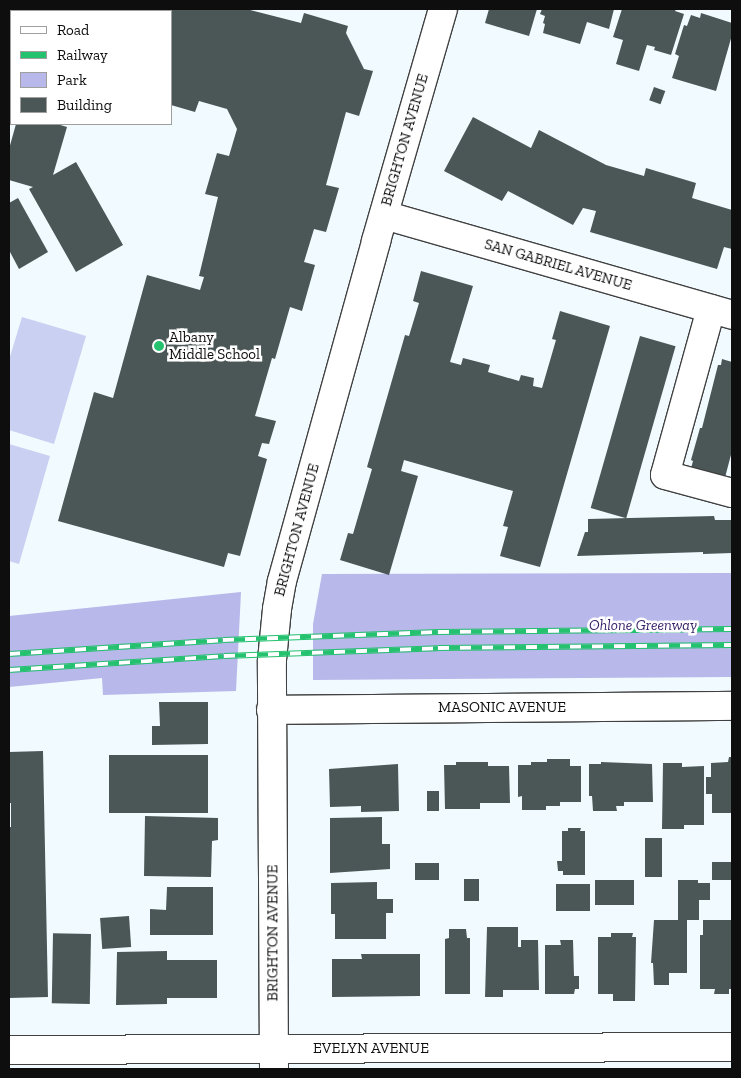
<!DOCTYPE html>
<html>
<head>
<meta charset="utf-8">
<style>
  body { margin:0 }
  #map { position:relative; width:741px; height:1078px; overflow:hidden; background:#f0faff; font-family:"Zilla Slab",serif }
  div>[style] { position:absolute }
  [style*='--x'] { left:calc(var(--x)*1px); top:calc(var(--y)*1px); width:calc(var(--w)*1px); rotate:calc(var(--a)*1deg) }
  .green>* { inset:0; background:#b8b8ea }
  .pitch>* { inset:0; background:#cad0f1 }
  .building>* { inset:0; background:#4a5756; transform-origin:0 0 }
  .roads { filter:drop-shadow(1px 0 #414141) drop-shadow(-1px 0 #414141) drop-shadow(0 1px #414141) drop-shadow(0 -1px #414141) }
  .minor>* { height:28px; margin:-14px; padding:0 14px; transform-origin:14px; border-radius:14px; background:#fff }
  .rail>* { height:5.5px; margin-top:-2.75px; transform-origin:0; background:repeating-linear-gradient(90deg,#fff 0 11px,#24c16e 0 22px); box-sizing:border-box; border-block:1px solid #24c16e }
  .dots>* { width:14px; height:14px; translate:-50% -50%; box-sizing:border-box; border:2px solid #fff; border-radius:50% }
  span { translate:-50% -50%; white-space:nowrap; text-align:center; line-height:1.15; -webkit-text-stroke:5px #fff; paint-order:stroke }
  .street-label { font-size:15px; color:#0e0e0e }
  .poi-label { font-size:15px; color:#0e0e0e }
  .left { translate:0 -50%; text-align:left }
  .park-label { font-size:15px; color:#341d68; font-style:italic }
  .frame { position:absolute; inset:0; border:10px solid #0e0e0e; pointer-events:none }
  .legend { position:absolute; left:10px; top:10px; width:162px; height:115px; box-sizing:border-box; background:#fff; border:1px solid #9f9f9f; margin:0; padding:6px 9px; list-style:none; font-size:15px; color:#0e0e0e }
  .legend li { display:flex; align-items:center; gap:10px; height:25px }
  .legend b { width:25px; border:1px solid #9f9f9f }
</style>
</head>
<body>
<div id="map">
  <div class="green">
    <div style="clip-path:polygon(732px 573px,732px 677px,313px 680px,313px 624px,322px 574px)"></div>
    <div style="clip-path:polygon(241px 592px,236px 691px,103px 695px,102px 678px,9px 687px,9px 616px)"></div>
  </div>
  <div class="pitch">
    <div style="clip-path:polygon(22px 317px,86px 336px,54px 444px,9px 430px,9px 360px)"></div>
    <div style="clip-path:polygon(9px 444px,50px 456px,19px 564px,9px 561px)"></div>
  </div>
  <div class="building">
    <div style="clip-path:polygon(97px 9px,246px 9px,301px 23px,304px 13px,348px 26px,346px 33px,364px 69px,373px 71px,359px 116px,346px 112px,326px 185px,339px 188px,326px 232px,314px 229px,304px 262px,315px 265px,302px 311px,290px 307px,275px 359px,272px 358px,255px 416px,276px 421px,269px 444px,262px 443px,258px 456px,267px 459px,240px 556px,228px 553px,224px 567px,58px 521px,94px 392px,113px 398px,147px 275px,200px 290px,204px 277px,199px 276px,218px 197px,205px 194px,217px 153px,229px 156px,237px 129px,227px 109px,199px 101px,195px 112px,171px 105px,171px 11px,96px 11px)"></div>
    <div style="clip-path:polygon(489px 9px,537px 9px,529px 36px,485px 23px)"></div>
    <div style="clip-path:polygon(542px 9px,614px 9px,609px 29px,587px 22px,580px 44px,543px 33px,545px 24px,543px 23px,545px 16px,540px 14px)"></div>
    <div style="clip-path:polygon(622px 9px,676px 9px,675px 11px,684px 14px,671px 55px,654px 50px,655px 47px,647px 45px,639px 71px,616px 64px,623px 40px,613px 37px)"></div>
    <div style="clip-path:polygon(701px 13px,732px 23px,732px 35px,716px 91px,672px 78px,679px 56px,675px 54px,684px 25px,687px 26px,691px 15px,700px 18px)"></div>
    <div style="left:654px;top:87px;width:12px;height:14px;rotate:20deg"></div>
    <div style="clip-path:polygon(473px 117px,531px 148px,539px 130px,606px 165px,644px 176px,646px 168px,696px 183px,692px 198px,732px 210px,732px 249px,724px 247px,717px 269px,590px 232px,596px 211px,583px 208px,573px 225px,508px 191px,502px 201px,444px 171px)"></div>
    <div style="clip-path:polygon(16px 124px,57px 124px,67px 127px,53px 175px,76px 162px,123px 245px,76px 272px,29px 189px,33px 187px,9px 180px,9px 149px)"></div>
    <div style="clip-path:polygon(18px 198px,48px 252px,19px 269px,9px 250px,9px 203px)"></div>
    <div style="clip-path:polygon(421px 271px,473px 286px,450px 362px,461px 365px,463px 358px,490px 365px,488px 372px,519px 381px,521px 375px,534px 378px,533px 386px,542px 388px,556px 340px,552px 339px,560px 311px,610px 326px,540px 567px,500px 556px,508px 527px,503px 526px,513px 491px,404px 460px,401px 471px,418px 476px,389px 575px,340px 560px,348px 533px,353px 534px,372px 469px,367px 467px,405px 335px,409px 336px,419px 303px,413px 301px)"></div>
    <div style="left:640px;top:336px;width:37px;height:179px;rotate:16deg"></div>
    <div style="clip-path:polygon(722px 359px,732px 362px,732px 451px,723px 485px,689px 476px,693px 461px,691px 460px,700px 428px,702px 428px,718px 365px,721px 365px)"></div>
    <div style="clip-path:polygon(714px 516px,715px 520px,732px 520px,732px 553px,703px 554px,703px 552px,577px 556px,585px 532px,588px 532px,588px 519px)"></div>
    <div style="clip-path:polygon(159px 702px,208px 702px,208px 744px,152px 745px,152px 726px,160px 726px)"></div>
    <div style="clip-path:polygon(43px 751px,48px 997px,9px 998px,9px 827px,11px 827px,11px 803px,9px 803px,9px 752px)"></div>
    <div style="left:109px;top:755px;width:99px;height:58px"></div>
    <div style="clip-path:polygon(729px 757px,732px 757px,732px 813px,712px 813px,712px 794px,706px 794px,706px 777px,711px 777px,711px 763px,728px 762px)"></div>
    <div style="clip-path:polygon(547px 759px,570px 759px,570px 766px,581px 766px,581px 802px,560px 802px,560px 806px,546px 806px,546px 810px,522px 810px,522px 796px,518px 797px,518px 765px,531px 765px,531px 762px,547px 762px)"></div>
    <div style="clip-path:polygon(456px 762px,488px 762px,488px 766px,509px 766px,510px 803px,480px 803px,480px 809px,445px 809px,444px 765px,456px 765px)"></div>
    <div style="clip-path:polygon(601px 762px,652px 764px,653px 802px,624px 802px,624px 806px,616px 806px,617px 811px,593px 811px,592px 796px,589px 796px,589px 764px,601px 764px)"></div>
    <div style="clip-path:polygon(663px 763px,682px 763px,682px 767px,704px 766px,704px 825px,684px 825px,684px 829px,662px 829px)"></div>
    <div style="clip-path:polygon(398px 764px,399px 811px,361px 812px,361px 806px,330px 807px,329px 769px)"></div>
    <div style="left:427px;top:791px;width:12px;height:20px"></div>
    <div style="clip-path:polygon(145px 816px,218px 818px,218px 840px,212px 841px,211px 877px,144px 876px)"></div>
    <div style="clip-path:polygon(382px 817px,382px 844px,390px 844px,390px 869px,330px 873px,330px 818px)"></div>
    <div style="clip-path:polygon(568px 828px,581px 828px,580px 831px,585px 831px,585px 875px,563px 875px,563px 871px,558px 871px,557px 861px,562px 861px,562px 831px,568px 831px)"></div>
    <div style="left:645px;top:838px;width:17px;height:39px"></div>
    <div style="left:732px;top:862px;width:18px;height:20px;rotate:90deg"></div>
    <div style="left:415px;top:863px;width:24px;height:17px"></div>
    <div style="left:464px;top:879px;width:15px;height:22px"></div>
    <div style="left:595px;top:880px;width:39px;height:25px"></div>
    <div style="clip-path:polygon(678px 880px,698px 880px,698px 883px,710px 883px,710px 900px,699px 900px,699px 920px,687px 920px,687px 973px,669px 973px,669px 985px,654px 985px,653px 963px,651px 963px,654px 920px,678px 920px)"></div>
    <div style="clip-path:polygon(377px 882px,377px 899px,393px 899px,393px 913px,386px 913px,386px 939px,335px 939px,335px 914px,331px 914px,331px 883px)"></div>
    <div style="left:556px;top:884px;width:34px;height:27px"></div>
    <div style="clip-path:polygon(167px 887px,213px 887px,213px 935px,150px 935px,150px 909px,166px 910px)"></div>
    <div style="left:129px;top:916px;width:31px;height:29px;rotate:86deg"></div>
    <div style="clip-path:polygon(703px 920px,732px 920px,732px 989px,729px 989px,729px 994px,714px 994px,715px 989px,700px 989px,700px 935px,703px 935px)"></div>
    <div style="clip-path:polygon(487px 927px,518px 927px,518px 947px,521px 947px,521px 940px,538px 940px,539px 990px,503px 990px,503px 997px,485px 997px)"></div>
    <div style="clip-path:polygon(449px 929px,466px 929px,467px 938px,470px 938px,470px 994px,445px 994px,445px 939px,449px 938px)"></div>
    <div style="clip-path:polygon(611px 933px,633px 933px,632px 937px,636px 937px,635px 1001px,613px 1001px,613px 994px,598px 994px,598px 937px,611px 937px)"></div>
    <div style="left:91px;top:934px;width:70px;height:38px;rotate:91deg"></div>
    <div style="clip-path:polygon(560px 940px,573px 940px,574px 976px,579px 976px,579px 989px,575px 989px,574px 994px,545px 994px,545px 945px,561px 945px)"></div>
    <div style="clip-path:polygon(167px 951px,167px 960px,217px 960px,217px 998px,167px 998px,167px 1004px,116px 1005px,117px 952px)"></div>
    <div style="clip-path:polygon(361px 954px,420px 954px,420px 996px,332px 997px,332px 959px,362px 959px)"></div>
  </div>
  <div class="roads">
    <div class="minor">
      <div style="--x:384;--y:215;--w:362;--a:16"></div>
      <div style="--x:711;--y:309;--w:172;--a:105.5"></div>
      <div style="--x:665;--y:475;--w:69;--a:15"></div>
      <div style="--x:271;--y:710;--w:461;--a:-0.5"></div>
      <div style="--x:9;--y:1050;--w:723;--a:-0.24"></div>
      <div style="--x:274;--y:1069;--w:409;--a:-90.3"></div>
      <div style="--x:272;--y:660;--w:51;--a:-84.4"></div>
      <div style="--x:277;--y:609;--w:28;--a:-80"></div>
      <div style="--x:282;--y:581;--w:353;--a:-74.5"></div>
      <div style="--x:376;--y:241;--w:241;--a:-73.9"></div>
    </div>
  </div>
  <div class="rail">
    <div style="--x:9;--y:654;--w:214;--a:-3.7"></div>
    <div style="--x:223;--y:640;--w:215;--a:-2.1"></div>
    <div style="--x:438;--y:632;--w:294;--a:-0.6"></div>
    <div style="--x:9;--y:670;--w:215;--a:-3.7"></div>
    <div style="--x:224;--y:656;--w:214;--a:-2.1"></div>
    <div style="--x:438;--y:648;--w:294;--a:-0.6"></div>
  </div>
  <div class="dots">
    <div style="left:159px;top:346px;background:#24c16e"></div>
  </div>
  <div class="street-label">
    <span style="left:405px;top:140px;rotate:-74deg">BRIGHTON AVENUE</span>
    <span style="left:558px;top:265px;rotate:16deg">SAN GABRIEL AVENUE</span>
    <span style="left:297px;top:530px;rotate:-75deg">BRIGHTON AVENUE</span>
    <span style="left:502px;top:708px">MASONIC AVENUE</span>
    <span style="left:273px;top:933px;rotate:-90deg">BRIGHTON AVENUE</span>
    <span style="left:371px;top:1049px">EVELYN AVENUE</span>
  </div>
  <div class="poi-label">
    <span class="left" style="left:169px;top:346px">Albany<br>Middle School</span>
  </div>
  <div class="park-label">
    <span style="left:643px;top:626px">Ohlone Greenway</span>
  </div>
  <div class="frame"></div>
  <ul class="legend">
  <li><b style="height:6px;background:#fff"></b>Road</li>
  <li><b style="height:6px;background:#24c16e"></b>Railway</li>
  <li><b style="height:14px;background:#b8b8ea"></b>Park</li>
  <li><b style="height:14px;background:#4a5756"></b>Building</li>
  </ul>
</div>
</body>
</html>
